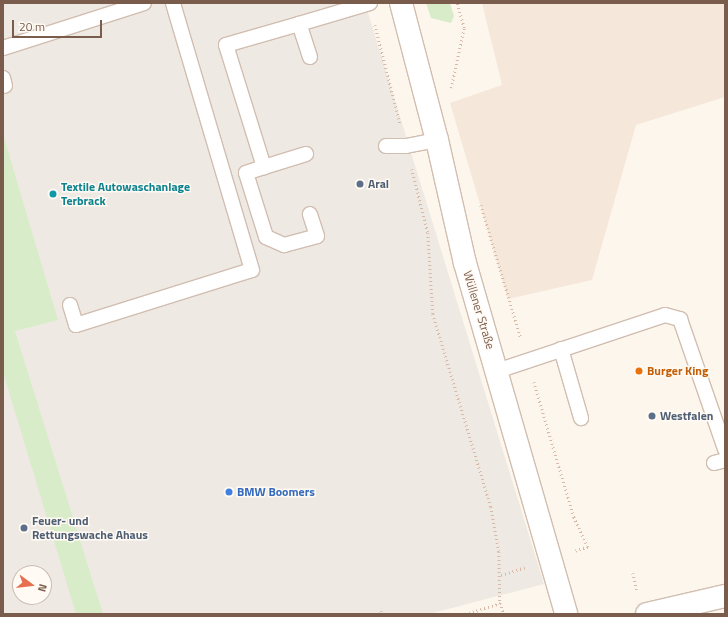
<!DOCTYPE html>
<html>
<head>
<meta charset="utf-8">
<style>
  body { margin:0 }
  #map { position:relative; width:728px; height:617px; overflow:hidden; background:#fdf6ec; font-family:"Titillium Web",sans-serif }
  div>[style] { position:absolute }
  [style*='--x'] { left:calc(var(--x)*1px); top:calc(var(--y)*1px); width:calc(var(--w)*1px); rotate:calc(var(--a)*1deg) }
  .residential>* { inset:0; background:#f5e8da }
  .industrial>* { inset:0; background:#efe9e4 }
  .green>* { inset:0; background:#d8ecc9 }
  .path>* { height:2.5px; margin-top:-1.25px; transform-origin:0; background:repeating-linear-gradient(90deg,#d9b8a5 0 1px,transparent 0 4px) }
  .roads { filter:drop-shadow(1px 0 #d1beb0) drop-shadow(-1px 0 #d1beb0) drop-shadow(0 1px #d1beb0) drop-shadow(0 -1px #d1beb0) }
  .lane>* { height:14px; margin:-7px; padding:0 7px; transform-origin:7px; border-radius:7px; background:#fff }
  .secondary>* { height:22px; margin:-11px; padding:0 11px; transform-origin:11px; border-radius:11px; background:#fff }
  .dots>* { width:11px; height:11px; translate:-50% -50%; box-sizing:border-box; border:2px solid #fffaf3; border-radius:50% }
  span { translate:-50% -50%; white-space:nowrap; text-align:center; line-height:1.15; -webkit-text-stroke:3px #fffaf3; paint-order:stroke }
  .service-label { font-size:12px; color:#4e5e75; font-weight:700 }
  .left { translate:0 -50%; text-align:left }
  .culture-label { font-size:12px; color:#0d838f; font-weight:700 }
  .street-label { font-size:12px; color:#7a5c4d }
  .food-label { font-size:12px; color:#c56008; font-weight:700 }
  .shop-label { font-size:12px; color:#366cbe; font-weight:700 }
  .frame { position:absolute; inset:0; border:4px solid #7a5c4d; pointer-events:none }
  .north { position:absolute; left:12px; top:565px; width:40px; height:40px; box-sizing:border-box; background:#fffaf3; border:1px solid #cabbb1; border-radius:50%; rotate:105deg; font-size:11px; font-weight:700; line-height:16px; text-align:center; color:#7a5c4d }
  .north::after { content:''; display:block; margin:auto; width:14px; height:18px; background:#e76f51; clip-path:polygon(50% 0,100% 100%,50% 72%,0 100%) }
  .scale { position:absolute; left:12px; top:20px; width:90px; height:18px; box-sizing:border-box; border:2px solid #7a5c4d; border-top:0; padding-left:5px; font-size:12px; line-height:14px; white-space:nowrap; color:#7a5c4d; -webkit-text-stroke:3px #fffaf3; paint-order:stroke }
</style>
</head>
<body>
<div id="map">
  <div class="residential">
    <div style="clip-path:polygon(482px 3px,725px 3px,725px 97px,636px 125px,592px 280px,508px 299px,450px 103px,502px 85px)"></div>
  </div>
  <div class="industrial">
    <div style="clip-path:polygon(evenodd,3px 3px,365px 3px,544px 584px,429px 614px,3px 614px,3px 3px,20px 573px,44px 573px,44px 597px,20px 597px,20px 573px)"></div>
  </div>
  <div class="green">
    <div style="clip-path:polygon(426px 3px,450px 3px,454px 16px,451px 23px,431px 18px)"></div>
    <div style="clip-path:polygon(3px 134px,58px 320px,15px 331px,103px 614px,76px 614px,3px 372px)"></div>
  </div>
  <div class="path">
    <div style="--x:375;--y:25;--w:101;--a:75.7"></div>
    <div style="--x:451;--y:88;--w:61;--a:-77.8"></div>
    <div style="--x:464;--y:28;--w:26;--a:-106"></div>
    <div style="--x:412;--y:169;--w:66;--a:76"></div>
    <div style="--x:428;--y:233;--w:81;--a:86.5"></div>
    <div style="--x:433;--y:314;--w:202;--a:73.3"></div>
    <div style="--x:491;--y:507;--w:46;--a:79.9"></div>
    <div style="--x:499;--y:552;--w:51;--a:88.9"></div>
    <div style="--x:500;--y:603;--w:12;--a:70"></div>
    <div style="--x:481;--y:205;--w:139;--a:73.3"></div>
    <div style="--x:534;--y:382;--w:141;--a:73.5"></div>
    <div style="--x:574;--y:517;--w:33;--a:65"></div>
    <div style="--x:588;--y:547;--w:13;--a:162"></div>
    <div style="--x:633;--y:573;--w:17;--a:77"></div>
    <div style="--x:501;--y:575;--w:25;--a:-18"></div>
    <div style="--x:381;--y:611;--w:3;--a:72"></div>
    <div style="--x:465;--y:614;--w:37;--a:-17"></div>
  </div>
  <div class="roads">
    <div class="lane">
      <div style="--x:299;--y:24;--w:76;--a:164"></div>
      <div style="--x:226;--y:45;--w:128;--a:72.7"></div>
      <div style="--x:264;--y:167;--w:44;--a:-17.2"></div>
      <div style="--x:3;--y:48;--w:148;--a:-17.7"></div>
      <div style="--x:310;--y:57;--w:35;--a:-108"></div>
      <div style="--x:299;--y:24;--w:74;--a:-16.5"></div>
      <div style="--x:3;--y:78;--w:8;--a:76"></div>
      <div style="--x:386;--y:146;--w:20;--a:0"></div>
      <div style="--x:406;--y:146;--w:32;--a:-11"></div>
      <div style="--x:264;--y:167;--w:19;--a:162"></div>
      <div style="--x:246;--y:173;--w:67;--a:72.6"></div>
      <div style="--x:266;--y:237;--w:20;--a:24"></div>
      <div style="--x:284;--y:245;--w:34;--a:-15"></div>
      <div style="--x:317;--y:236;--w:23;--a:-108"></div>
      <div style="--x:70;--y:305;--w:21;--a:73"></div>
      <div style="--x:76;--y:325;--w:184;--a:-17.4"></div>
      <div style="--x:252;--y:270;--w:278;--a:-106.5"></div>
      <div style="--x:561;--y:349;--w:72;--a:73.8"></div>
      <div style="--x:497;--y:371;--w:177;--a:-18.4"></div>
      <div style="--x:665;--y:315;--w:16;--a:15"></div>
      <div style="--x:680;--y:319;--w:138;--a:70.9"></div>
      <div style="--x:714;--y:463;--w:11;--a:-15"></div>
    </div>
    <div class="secondary">
      <div style="--x:401;--y:3;--w:142;--a:75.3"></div>
      <div style="--x:437;--y:140;--w:126;--a:77.2"></div>
      <div style="--x:465;--y:263;--w:365;--a:73.9"></div>
      <div style="--x:647;--y:614;--w:80;--a:-13"></div>
    </div>
  </div>
  <div class="dots">
    <div style="left:360px;top:184px;background:#5c6f8a"></div>
    <div style="left:53px;top:194px;background:#0f9aa8"></div>
    <div style="left:639px;top:371px;background:#e8710a"></div>
    <div style="left:652px;top:416px;background:#5c6f8a"></div>
    <div style="left:229px;top:492px;background:#3f7fe0"></div>
    <div style="left:24px;top:528px;background:#5c6f8a"></div>
  </div>
  <div class="service-label">
    <span class="left" style="left:368px;top:184px">Aral</span>
    <span class="left" style="left:660px;top:416px">Westfalen</span>
    <span class="left" style="left:32px;top:528px">Feuer- und<br>Rettungswache Ahaus</span>
  </div>
  <div class="culture-label">
    <span class="left" style="left:61px;top:194px">Textile Autowaschanlage<br>Terbrack</span>
  </div>
  <div class="street-label">
    <span style="left:479px;top:310px;rotate:73deg">Wüllener Straße</span>
  </div>
  <div class="food-label">
    <span class="left" style="left:647px;top:371px">Burger King</span>
  </div>
  <div class="shop-label">
    <span class="left" style="left:237px;top:492px">BMW Boomers</span>
  </div>
  <div class="frame"></div>
  <div class="north">N</div>
  <div class="scale">20 m</div>
</div>
</body>
</html>
